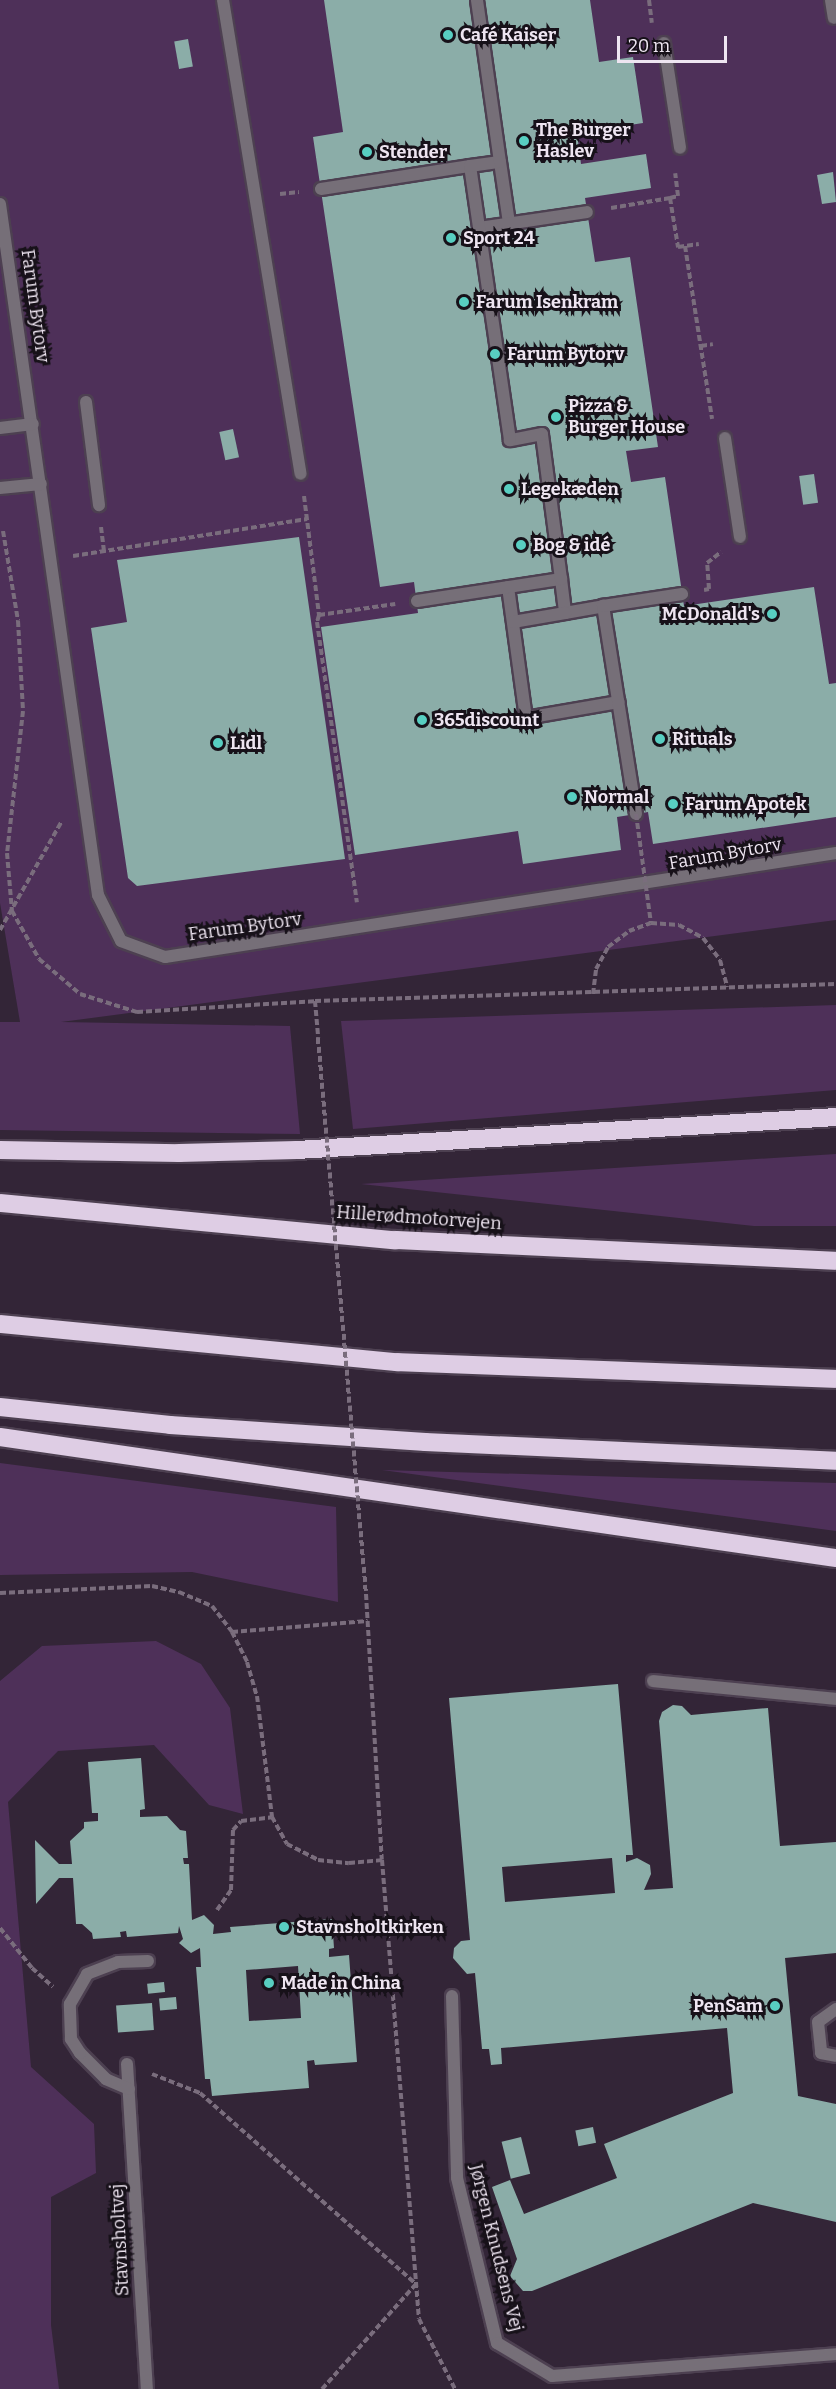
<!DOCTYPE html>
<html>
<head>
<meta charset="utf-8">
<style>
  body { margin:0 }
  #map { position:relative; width:836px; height:2389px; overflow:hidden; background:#332537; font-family:Bitter,serif }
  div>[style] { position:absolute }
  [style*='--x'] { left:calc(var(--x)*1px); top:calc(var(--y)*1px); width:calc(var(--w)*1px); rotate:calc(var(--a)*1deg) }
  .green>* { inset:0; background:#4e3059 }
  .building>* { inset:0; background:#8bada8; transform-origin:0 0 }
  .path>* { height:4px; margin-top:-2px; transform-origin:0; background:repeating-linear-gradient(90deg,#7a6d7d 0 6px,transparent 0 9px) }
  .roads { filter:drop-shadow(2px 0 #4d4051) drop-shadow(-2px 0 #4d4051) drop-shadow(0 2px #4d4051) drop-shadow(0 -2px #4d4051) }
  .lane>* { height:12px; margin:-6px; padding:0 6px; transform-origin:6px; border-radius:6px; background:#766f78 }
  .street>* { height:12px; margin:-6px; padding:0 6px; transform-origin:6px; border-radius:6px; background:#766f78 }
  .highway>* { height:18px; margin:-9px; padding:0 9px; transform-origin:9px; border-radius:9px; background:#decde4 }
  .path-bridge>* { height:4px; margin-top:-2px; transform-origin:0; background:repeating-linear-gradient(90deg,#7a6d7d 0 6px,transparent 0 9px) }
  .dots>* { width:16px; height:16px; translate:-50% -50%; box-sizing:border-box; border:3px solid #171119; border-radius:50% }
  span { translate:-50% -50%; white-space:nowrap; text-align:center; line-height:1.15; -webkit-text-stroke:6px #171119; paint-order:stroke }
  .poi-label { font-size:18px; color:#eee5f1; font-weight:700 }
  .left { translate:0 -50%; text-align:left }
  .right { translate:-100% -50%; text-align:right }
  .street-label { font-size:18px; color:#eee5f1 }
  .scale { position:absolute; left:617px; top:36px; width:110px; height:27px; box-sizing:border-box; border:3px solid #eee5f1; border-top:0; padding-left:8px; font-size:18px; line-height:21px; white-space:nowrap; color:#eee5f1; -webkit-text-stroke:4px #171119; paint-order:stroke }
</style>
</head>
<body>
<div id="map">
  <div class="green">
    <div style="clip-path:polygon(0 0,836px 0,836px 920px,61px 1022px,290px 1026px,300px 1134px,0 1130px,0 1022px,20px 1022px,0 903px)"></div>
    <div style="clip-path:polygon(836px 1005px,836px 1090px,353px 1129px,341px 1021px)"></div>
    <div style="clip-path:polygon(836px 1154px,836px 1226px,754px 1226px,361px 1184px)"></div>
    <div style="clip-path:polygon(0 1463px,336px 1507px,338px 1602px,192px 1572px,0 1575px)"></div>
    <div style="clip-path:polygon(382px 1470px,836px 1483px,836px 1531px)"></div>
    <div style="clip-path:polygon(156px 1641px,201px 1664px,230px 1708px,243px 1814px,209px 1805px,154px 1745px,58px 1751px,8px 1802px,31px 2067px,94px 2124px,96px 2173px,51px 2197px,51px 2325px,59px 2389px,0 2389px,0 1681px,42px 1646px)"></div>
  </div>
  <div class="building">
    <div style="clip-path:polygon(324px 0,590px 0,599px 62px,633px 57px,643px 123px,577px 133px,581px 164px,646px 154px,651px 188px,585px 198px,595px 262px,630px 257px,658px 447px,626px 451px,631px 482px,665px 477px,684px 606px,814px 587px,829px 684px,836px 683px,836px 817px,653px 844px,648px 812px,636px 814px,617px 817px,621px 850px,523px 864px,518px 831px,355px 855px,321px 627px,418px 613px,414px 582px,380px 587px,313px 137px,343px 132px)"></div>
    <div style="left:188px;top:39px;width:28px;height:14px;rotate:80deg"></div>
    <div style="clip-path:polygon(833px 172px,836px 202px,822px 204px,817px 175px)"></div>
    <div style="left:233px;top:429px;width:29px;height:14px;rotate:78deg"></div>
    <div style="left:814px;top:474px;width:29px;height:15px;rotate:82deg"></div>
    <div style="clip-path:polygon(299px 537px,345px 859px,137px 886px,128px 878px,91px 628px,127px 622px,117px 560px)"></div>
    <div style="clip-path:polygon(evenodd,618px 1684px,633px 1855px,626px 1855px,626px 1862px,637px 1858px,650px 1865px,651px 1874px,644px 1890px,673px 1888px,659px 1721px,662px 1712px,673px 1705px,682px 1706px,691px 1715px,768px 1708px,780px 1846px,836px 1842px,836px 1953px,785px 1958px,798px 2096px,836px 2104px,836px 2222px,753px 2203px,532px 2291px,523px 2291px,510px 2276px,517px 2259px,492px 2187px,510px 2180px,524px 2214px,617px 2178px,604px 2144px,733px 2093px,727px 2028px,501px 2048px,502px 2064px,491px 2065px,489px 2049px,482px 2049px,475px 1973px,467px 1974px,453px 1958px,454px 1948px,461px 1941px,470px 1940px,449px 1698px,618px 1684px,612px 1858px,615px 1893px,505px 1902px,502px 1867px,612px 1858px)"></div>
    <div style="clip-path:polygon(evenodd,141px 1758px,145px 1809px,140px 1810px,140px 1817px,167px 1816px,180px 1830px,186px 1831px,188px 1858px,183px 1858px,184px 1864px,189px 1864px,192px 1920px,204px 1915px,214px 1925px,213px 1934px,231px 1932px,230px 1927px,332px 1919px,334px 1948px,329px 1949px,329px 1957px,349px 1955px,357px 2062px,315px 2065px,314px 2060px,307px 2061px,309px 2088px,212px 2096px,210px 2079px,205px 2079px,196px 1967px,201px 1967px,200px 1948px,191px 1953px,179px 1943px,183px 1939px,179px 1926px,178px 1933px,127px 1937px,126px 1931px,120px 1932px,121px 1937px,93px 1939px,92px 1933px,82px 1924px,76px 1924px,73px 1878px,59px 1878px,36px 1904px,35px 1840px,59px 1864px,72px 1864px,70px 1841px,84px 1828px,84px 1822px,98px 1821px,98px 1813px,92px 1813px,88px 1762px,141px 1758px,298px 1966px,301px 2018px,249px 2021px,246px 1970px,298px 1966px)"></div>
    <div style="left:164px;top:1982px;width:10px;height:17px;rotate:84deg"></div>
    <div style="left:176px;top:1997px;width:12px;height:17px;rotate:85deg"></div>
    <div style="left:152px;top:2003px;width:27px;height:36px;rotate:86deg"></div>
    <div style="left:593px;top:2127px;width:16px;height:18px;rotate:79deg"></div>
    <div style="left:521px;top:2137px;width:38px;height:20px;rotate:76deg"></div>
  </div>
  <div class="path">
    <div style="--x:649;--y:0;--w:23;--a:83"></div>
    <div style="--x:280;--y:194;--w:19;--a:-6"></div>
    <div style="--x:670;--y:198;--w:8;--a:-14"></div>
    <div style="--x:678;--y:196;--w:23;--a:-97"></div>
    <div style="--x:611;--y:208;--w:60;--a:-9.6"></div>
    <div style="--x:670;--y:198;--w:50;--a:80.7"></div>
    <div style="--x:678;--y:247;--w:21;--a:-8"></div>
    <div style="--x:685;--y:246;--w:175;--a:81.1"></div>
    <div style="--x:701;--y:346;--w:12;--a:-9"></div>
    <div style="--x:304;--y:496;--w:120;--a:82.8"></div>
    <div style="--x:319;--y:615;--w:77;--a:-8.2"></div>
    <div style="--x:101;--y:527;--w:24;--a:83"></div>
    <div style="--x:3;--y:531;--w:91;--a:80.5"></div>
    <div style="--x:18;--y:621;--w:90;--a:86.8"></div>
    <div style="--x:23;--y:711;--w:143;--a:96.4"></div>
    <div style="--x:7;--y:853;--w:58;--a:85.1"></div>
    <div style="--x:12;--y:911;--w:55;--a:60.6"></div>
    <div style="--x:39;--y:959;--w:54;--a:40.5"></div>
    <div style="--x:80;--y:994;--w:60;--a:17.5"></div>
    <div style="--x:137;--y:1012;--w:178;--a:-3.5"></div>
    <div style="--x:315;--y:1001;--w:521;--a:-1.87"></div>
    <div style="--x:73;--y:556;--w:237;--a:-9"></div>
    <div style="--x:704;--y:590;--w:5;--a:-11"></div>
    <div style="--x:709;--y:589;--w:26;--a:-94"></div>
    <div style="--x:707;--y:563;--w:18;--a:-38"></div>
    <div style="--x:319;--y:615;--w:7;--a:106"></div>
    <div style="--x:317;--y:622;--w:283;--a:81.9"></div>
    <div style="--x:0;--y:930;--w:125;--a:-60.4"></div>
    <div style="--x:593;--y:994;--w:25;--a:-83"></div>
    <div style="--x:596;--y:969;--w:25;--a:-61"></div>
    <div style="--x:608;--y:947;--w:26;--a:-37"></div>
    <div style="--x:629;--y:931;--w:23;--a:-20"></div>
    <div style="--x:651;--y:923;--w:28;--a:4"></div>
    <div style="--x:679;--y:925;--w:27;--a:28"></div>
    <div style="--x:703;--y:938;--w:28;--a:52"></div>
    <div style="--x:720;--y:960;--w:28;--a:75"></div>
    <div style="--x:315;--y:1001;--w:37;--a:85"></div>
    <div style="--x:0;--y:1593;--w:152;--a:-2.6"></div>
    <div style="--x:152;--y:1586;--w:28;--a:13"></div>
    <div style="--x:179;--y:1592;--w:36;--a:23"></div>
    <div style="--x:212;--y:1606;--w:33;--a:52"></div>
    <div style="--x:232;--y:1632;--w:34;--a:63"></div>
    <div style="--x:247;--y:1662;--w:35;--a:74"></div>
    <div style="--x:257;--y:1696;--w:122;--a:82.9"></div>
    <div style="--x:272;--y:1817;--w:31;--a:61"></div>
    <div style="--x:287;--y:1844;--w:35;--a:27"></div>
    <div style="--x:318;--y:1860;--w:31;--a:6"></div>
    <div style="--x:349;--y:1863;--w:33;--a:-5"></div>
    <div style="--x:366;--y:1594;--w:266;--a:86.6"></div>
    <div style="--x:382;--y:1860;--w:460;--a:85.4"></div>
    <div style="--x:419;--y:2319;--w:79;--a:62.8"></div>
    <div style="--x:232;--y:1632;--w:136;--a:-4.6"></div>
    <div style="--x:217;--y:1910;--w:24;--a:-55"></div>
    <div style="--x:231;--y:1890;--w:60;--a:-88.1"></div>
    <div style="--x:233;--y:1830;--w:12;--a:-48"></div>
    <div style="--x:241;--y:1821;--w:31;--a:-7"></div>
    <div style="--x:0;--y:1928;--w:51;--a:51.3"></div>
    <div style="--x:32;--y:1968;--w:28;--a:42"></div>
    <div style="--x:152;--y:2074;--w:52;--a:21.6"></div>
    <div style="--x:200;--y:2093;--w:288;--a:41.5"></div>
    <div style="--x:416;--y:2284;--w:141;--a:131.8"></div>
  </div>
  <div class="roads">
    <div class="lane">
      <div style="--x:223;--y:0;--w:480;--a:80.7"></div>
      <div style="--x:831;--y:0;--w:18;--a:81"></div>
      <div style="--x:664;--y:43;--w:106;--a:81.3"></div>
      <div style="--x:0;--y:204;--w:698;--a:81.93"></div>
      <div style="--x:98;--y:895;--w:51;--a:63.4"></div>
      <div style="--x:121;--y:941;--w:47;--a:20"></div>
      <div style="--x:165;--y:957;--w:679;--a:-8.81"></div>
      <div style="--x:86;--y:402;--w:104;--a:82.8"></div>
      <div style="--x:0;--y:428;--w:33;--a:-7"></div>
      <div style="--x:725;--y:438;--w:100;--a:81.4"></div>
      <div style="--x:0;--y:488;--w:41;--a:-5.6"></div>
      <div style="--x:653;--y:1681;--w:184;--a:5.6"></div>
      <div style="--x:452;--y:1996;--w:182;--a:88.4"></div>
      <div style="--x:457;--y:2178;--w:170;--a:76.4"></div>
      <div style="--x:497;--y:2343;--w:64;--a:31"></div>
      <div style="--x:552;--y:2376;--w:285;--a:-4.4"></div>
      <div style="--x:836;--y:2009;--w:22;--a:144"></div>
      <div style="--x:818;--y:2022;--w:31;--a:84"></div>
      <div style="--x:821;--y:2053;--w:15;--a:11"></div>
      <div style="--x:127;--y:2064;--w:326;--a:86.5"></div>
      <div style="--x:129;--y:2089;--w:25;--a:-157"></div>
      <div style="--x:106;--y:2079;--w:37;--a:-135"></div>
      <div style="--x:80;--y:2053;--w:17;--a:-123"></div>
      <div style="--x:71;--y:2039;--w:35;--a:-92"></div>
      <div style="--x:70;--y:2004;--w:34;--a:-60"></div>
      <div style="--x:87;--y:1974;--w:33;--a:-21"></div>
      <div style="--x:118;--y:1962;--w:30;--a:-2"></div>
    </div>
    <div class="street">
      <div style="--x:500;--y:162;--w:62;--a:81.6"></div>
      <div style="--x:321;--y:189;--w:151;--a:-8.8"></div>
      <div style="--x:479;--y:228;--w:109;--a:-8.4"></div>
      <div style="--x:561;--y:579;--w:34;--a:83"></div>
      <div style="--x:565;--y:613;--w:39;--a:-10"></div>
      <div style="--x:508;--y:587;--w:132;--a:82.2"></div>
      <div style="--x:526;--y:718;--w:94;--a:-9.8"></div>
      <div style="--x:417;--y:601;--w:146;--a:-8.7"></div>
      <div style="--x:561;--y:579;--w:146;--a:-97.5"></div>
      <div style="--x:542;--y:434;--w:33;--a:169"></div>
      <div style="--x:510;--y:440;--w:277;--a:-98.3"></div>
      <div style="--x:470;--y:166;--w:30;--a:-8"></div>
      <div style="--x:500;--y:162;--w:164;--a:-98.1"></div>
      <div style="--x:513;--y:622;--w:53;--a:-9.8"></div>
      <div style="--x:636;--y:814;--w:211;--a:-99"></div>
      <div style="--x:603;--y:606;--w:80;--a:-8.6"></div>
    </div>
    <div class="highway">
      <div style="--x:0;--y:1150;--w:179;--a:1"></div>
      <div style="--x:179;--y:1153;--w:118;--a:-1.5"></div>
      <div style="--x:297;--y:1150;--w:540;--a:-3.5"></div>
      <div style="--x:0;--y:1203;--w:397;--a:5.4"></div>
      <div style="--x:395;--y:1240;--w:441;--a:2.7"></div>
      <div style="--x:0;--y:1324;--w:399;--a:5.5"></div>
      <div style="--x:397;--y:1362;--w:439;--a:2.2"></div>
      <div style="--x:0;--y:1407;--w:171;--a:6"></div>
      <div style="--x:170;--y:1425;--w:256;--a:3.8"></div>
      <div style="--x:425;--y:1442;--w:411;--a:2.6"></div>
      <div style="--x:0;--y:1437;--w:845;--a:8.24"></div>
    </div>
  </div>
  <div class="path-bridge">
    <div style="--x:636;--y:814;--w:110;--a:82.2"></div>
    <div style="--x:318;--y:1038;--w:558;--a:85.07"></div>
  </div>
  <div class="dots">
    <div style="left:448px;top:35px;background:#58cec1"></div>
    <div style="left:524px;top:141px;background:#58cec1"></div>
    <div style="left:367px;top:152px;background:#58cec1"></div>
    <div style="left:451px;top:238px;background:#58cec1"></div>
    <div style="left:464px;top:302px;background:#58cec1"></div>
    <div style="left:495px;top:354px;background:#58cec1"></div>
    <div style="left:556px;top:417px;background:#58cec1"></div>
    <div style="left:509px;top:489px;background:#58cec1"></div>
    <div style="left:521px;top:545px;background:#58cec1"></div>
    <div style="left:772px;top:614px;background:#58cec1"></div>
    <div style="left:422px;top:720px;background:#58cec1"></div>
    <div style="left:660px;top:739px;background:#58cec1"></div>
    <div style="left:218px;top:743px;background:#58cec1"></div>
    <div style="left:572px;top:797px;background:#58cec1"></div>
    <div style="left:673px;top:804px;background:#58cec1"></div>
    <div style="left:284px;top:1927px;background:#58cec1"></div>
    <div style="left:269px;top:1983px;background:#58cec1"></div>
    <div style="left:775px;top:2006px;background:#58cec1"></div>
  </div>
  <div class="poi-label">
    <span class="left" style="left:460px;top:35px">Café Kaiser</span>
    <span class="left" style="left:536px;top:141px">The Burger<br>Haslev</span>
    <span class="left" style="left:379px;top:152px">Stender</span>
    <span class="left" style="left:463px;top:238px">Sport 24</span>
    <span class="left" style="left:476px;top:302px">Farum Isenkram</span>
    <span class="left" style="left:507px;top:354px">Farum Bytorv</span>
    <span class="left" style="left:568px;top:417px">Pizza &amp;<br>Burger House</span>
    <span class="left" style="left:521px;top:489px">Legekæden</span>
    <span class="left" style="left:533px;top:545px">Bog &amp; idé</span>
    <span class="right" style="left:760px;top:614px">McDonald's</span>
    <span class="left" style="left:434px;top:720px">365discount</span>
    <span class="left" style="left:672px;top:739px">Rituals</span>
    <span class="left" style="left:230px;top:743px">Lidl</span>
    <span class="left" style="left:584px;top:797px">Normal</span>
    <span class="left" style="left:685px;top:804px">Farum Apotek</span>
    <span class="left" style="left:296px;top:1927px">Stavnsholtkirken</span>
    <span class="left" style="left:281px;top:1983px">Made in China</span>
    <span class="right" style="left:763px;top:2006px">PenSam</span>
  </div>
  <div class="street-label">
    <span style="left:35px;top:306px;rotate:82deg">Farum Bytorv</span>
    <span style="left:725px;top:854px;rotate:-10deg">Farum Bytorv</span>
    <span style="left:245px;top:927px;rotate:-8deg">Farum Bytorv</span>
    <span style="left:419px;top:1218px;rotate:4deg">Hillerødmotorvejen</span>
    <span style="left:120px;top:2240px;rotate:-93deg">Stavnsholtvej</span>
    <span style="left:496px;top:2248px;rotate:76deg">Jørgen Knudsens Vej</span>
  </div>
  <div class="scale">20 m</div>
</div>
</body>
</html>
